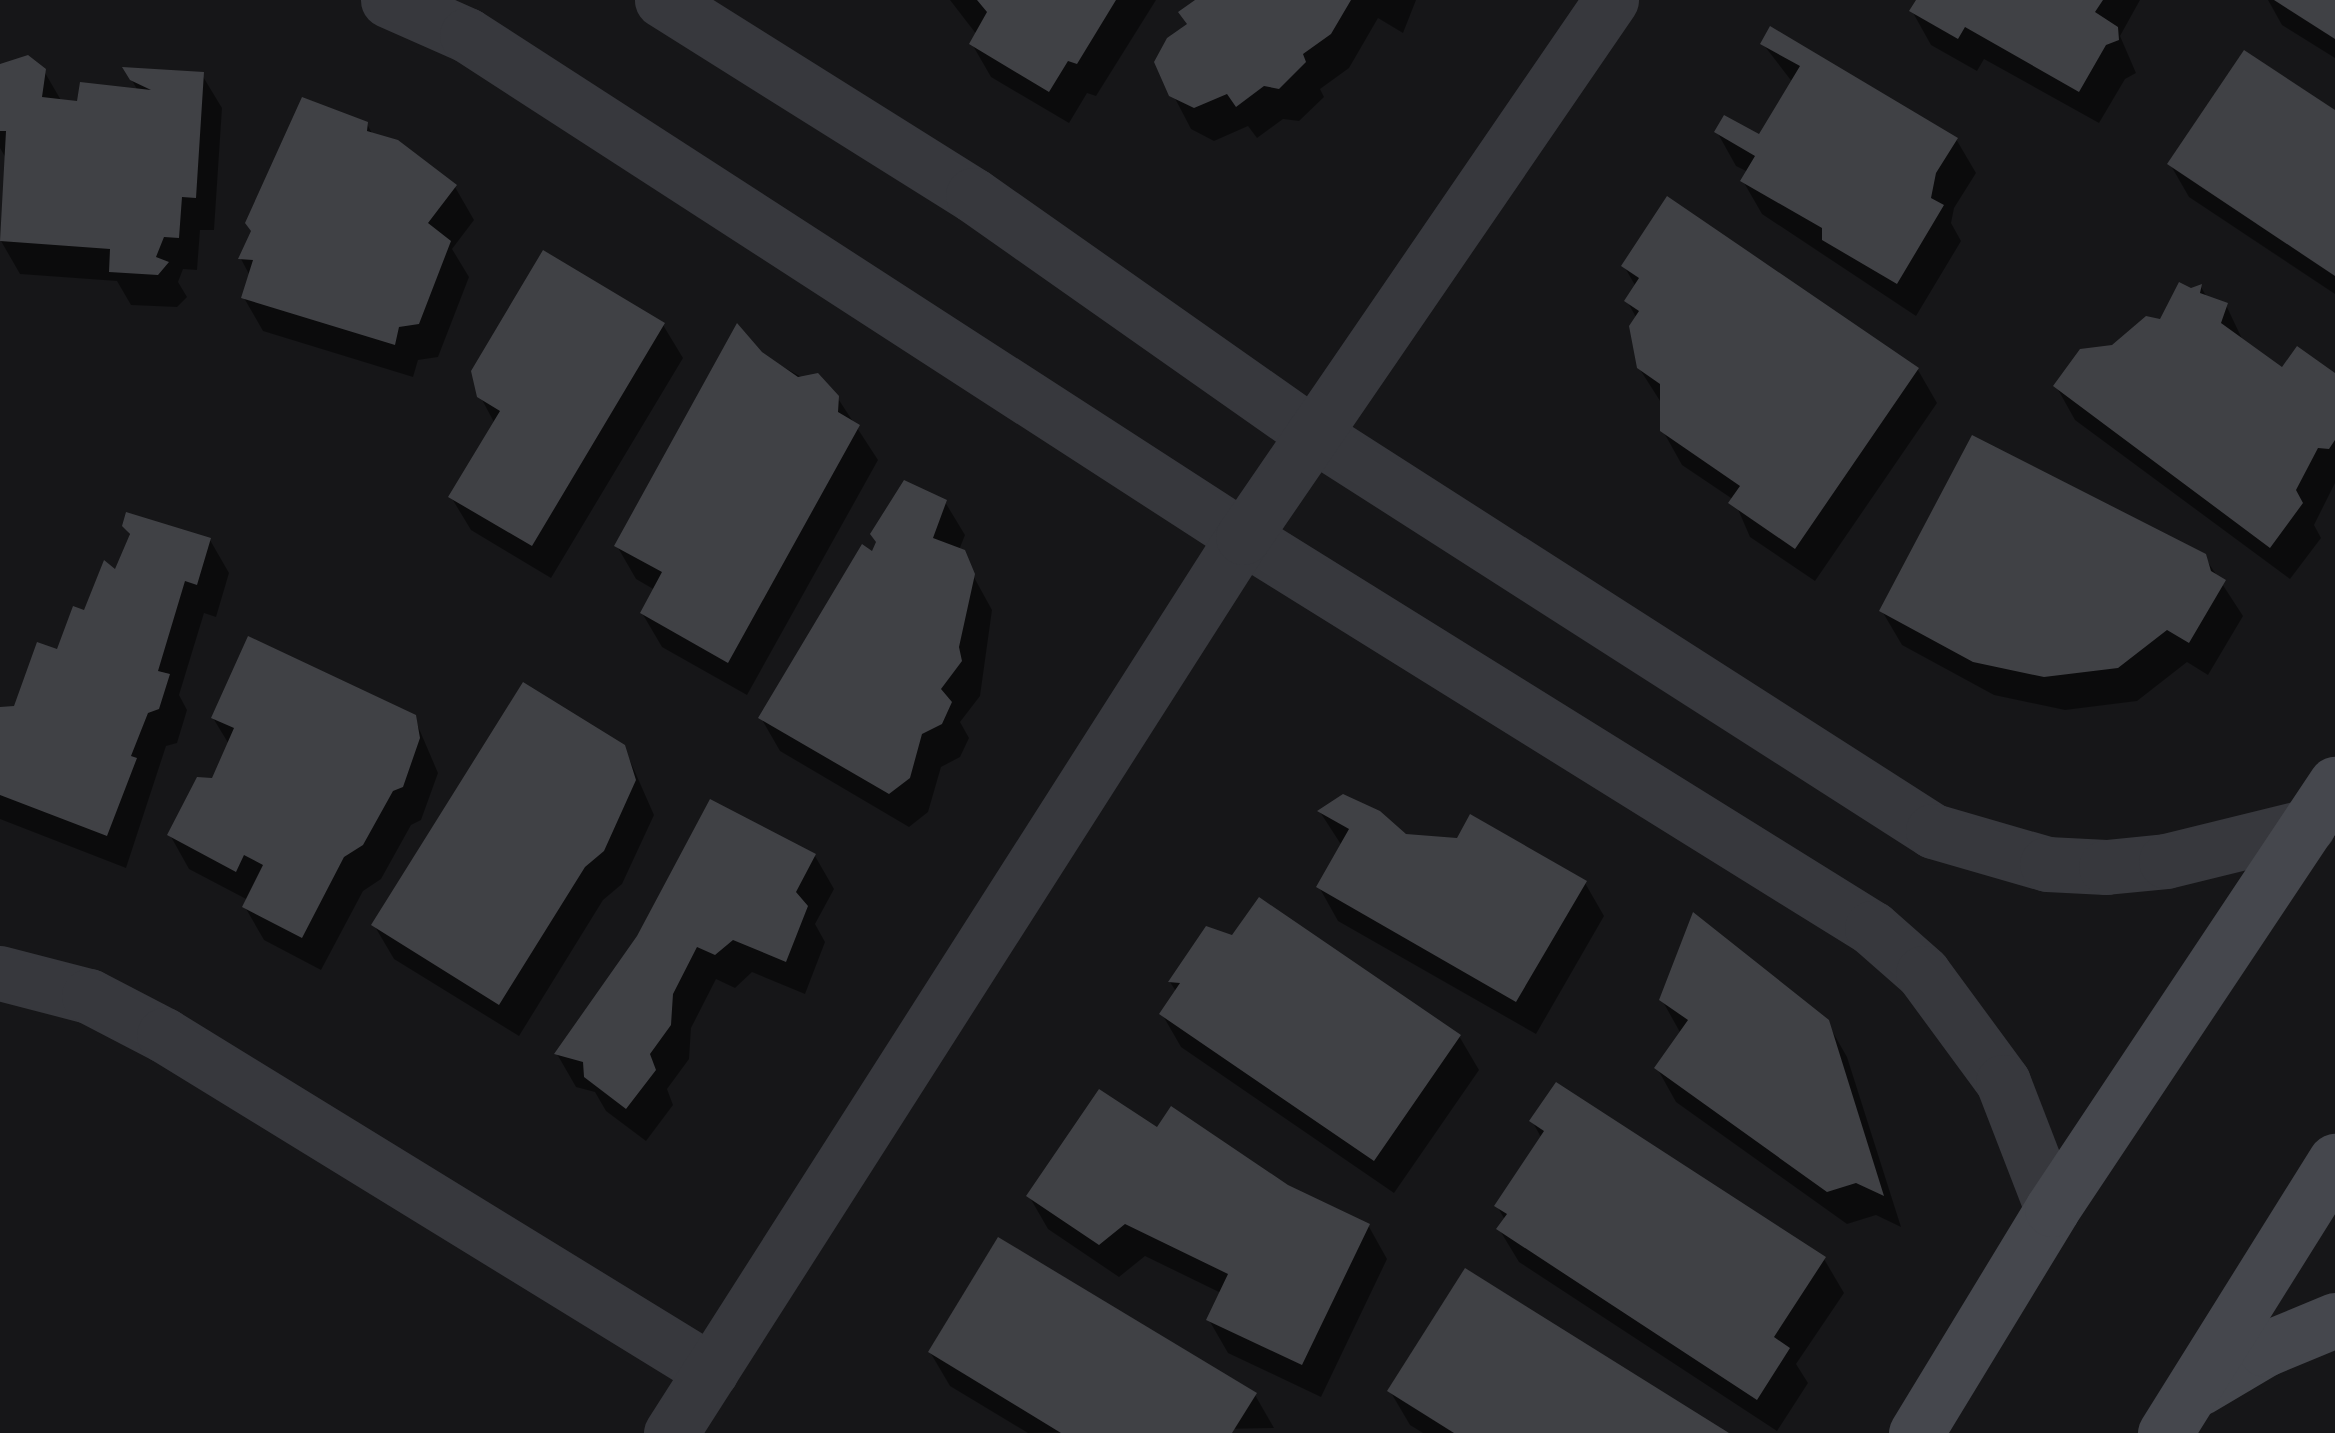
<!DOCTYPE html>
<html>
<head>
<meta charset="utf-8">
<style>
  body { margin:0 }
  #map { position:relative; width:2335px; height:1433px; overflow:hidden; background:#161618; font-family:"Roboto Condensed",sans-serif }
  div>[style] { position:absolute }
  [style*='--x'] { left:calc(var(--x)*1px); top:calc(var(--y)*1px); width:calc(var(--w)*1px); rotate:calc(var(--a)*1deg) }
  .shadow>* { inset:0; background:#0007 }
  .building>* { inset:0; background:#404145 }
  .street>* { height:55px; margin:-27.5px; padding:0 27.5px; transform-origin:27.5px; border-radius:27.5px; background:#37383d }
  .secondary>* { height:55px; margin:-27.5px; padding:0 27.5px; transform-origin:27.5px; border-radius:27.5px; background:#45474d }
  span { translate:-50% -50%; white-space:nowrap; text-align:center; line-height:1.15; -webkit-text-stroke:8px #111113; paint-order:stroke }
</style>
</head>
<body>
<div id="map">
  <div class="shadow">
    <div style="clip-path:polygon(950px 0,1156px 0,1096px 96px,1087px 93px,1069px 123px,991px 77px,972px 44px,977px 35px)"></div>
    <div style="clip-path:polygon(1199px 0,1416px 0,1403px 33px,1378px 18px,1349px 68px,1320px 89px,1324px 97px,1299px 121px,1283px 119px,1257px 138px,1248px 126px,1214px 141px,1191px 129px,1156px 62px,1189px 25px)"></div>
    <div style="clip-path:polygon(1919px 0,2140px 0,2120px 36px,2136px 73px,2125px 79px,2099px 123px,1984px 59px,1977px 71px,1931px 45px,1912px 11px)"></div>
    <div style="clip-path:polygon(2268px 0,2335px 0,2335px 58px,2282px 25px)"></div>
    <div style="clip-path:polygon(1763px 44px,1956px 139px,1976px 173px,1954px 208px,1951px 223px,1961px 241px,1916px 316px,1762px 214px,1743px 181px,1748px 172px,1736px 166px,1717px 132px,1760px 138px,1793px 83px)"></div>
    <div style="clip-path:polygon(0 69px,44px 71px,62px 102px,80px 104px,138px 91px,126px 70px,202px 75px,222px 108px,214px 230px,200px 230px,197px 270px,183px 269px,178px 282px,187px 297px,177px 307px,131px 305px,117px 281px,20px 274px,1px 241px,7px 160px,0 148px)"></div>
    <div style="clip-path:polygon(2335px 113px,2335px 294px,2189px 197px,2170px 164px)"></div>
    <div style="clip-path:polygon(367px 124px,373px 135px,455px 187px,474px 220px,452px 249px,469px 277px,438px 357px,418px 360px,413px 377px,263px 331px,244px 298px,250px 276px,241px 259px)"></div>
    <div style="clip-path:polygon(1624px 266px,1918px 370px,1937px 403px,1815px 581px,1750px 537px,1734px 500px,1682px 465px,1663px 431px,1662px 404px,1639px 368px,1637px 319px,1627px 301px,1636px 287px)"></div>
    <div style="clip-path:polygon(2201px 287px,2208px 299px,2226px 305px,2244px 343px,2282px 370px,2335px 376px,2335px 483px,2314px 525px,2321px 538px,2290px 579px,2075px 420px,2056px 386px,2161px 322px)"></div>
    <div style="clip-path:polygon(663px 325px,683px 358px,551px 578px,471px 530px,451px 497px,495px 424px,480px 396px)"></div>
    <div style="clip-path:polygon(760px 354px,837px 397px,878px 460px,747px 695px,662px 647px,642px 613px,655px 590px,636px 579px,617px 546px)"></div>
    <div style="clip-path:polygon(945px 502px,965px 535px,959px 550px,992px 610px,980px 696px,960px 722px,969px 738px,960px 757px,941px 767px,928px 812px,909px 827px,780px 751px,761px 718px,873px 554px)"></div>
    <div style="clip-path:polygon(124px 525px,210px 540px,229px 573px,216px 617px,204px 613px,179px 695px,187px 710px,177px 743px,166px 746px,126px 868px,0 819px,0 710px,15px 708px,116px 573px,131px 537px)"></div>
    <div style="clip-path:polygon(2204px 556px,2243px 616px,2208px 675px,2187px 662px,2137px 701px,2065px 710px,1994px 695px,1902px 645px,1882px 611px)"></div>
    <div style="clip-path:polygon(414px 717px,438px 773px,421px 820px,411px 825px,381px 879px,363px 891px,321px 970px,264px 940px,245px 907px,248px 900px,189px 869px,170px 835px,214px 781px,230px 746px,213px 718px)"></div>
    <div style="clip-path:polygon(624px 747px,654px 815px,622px 884px,603px 900px,519px 1036px,394px 959px,374px 925px)"></div>
    <div style="clip-path:polygon(1320px 812px,1585px 883px,1604px 916px,1536px 1034px,1338px 921px,1319px 887px,1342px 846px)"></div>
    <div style="clip-path:polygon(815px 856px,834px 889px,815px 924px,825px 942px,805px 994px,752px 972px,735px 988px,716px 979px,691px 1028px,689px 1059px,667px 1089px,673px 1105px,646px 1141px,606px 1111px,595px 1092px,576px 1087px,557px 1054px)"></div>
    <div style="clip-path:polygon(1207px 929px,1459px 1036px,1479px 1070px,1394px 1193px,1181px 1047px,1162px 1014px,1177px 993px,1170px 982px)"></div>
    <div style="clip-path:polygon(1662px 1000px,1827px 1022px,1847px 1057px,1901px 1227px,1876px 1215px,1847px 1224px,1676px 1102px,1657px 1068px,1681px 1034px)"></div>
    <div style="clip-path:polygon(1532px 1121px,1824px 1259px,1844px 1293px,1796px 1364px,1808px 1383px,1777px 1431px,1519px 1262px,1499px 1229px,1505px 1220px,1497px 1206px,1542px 1139px)"></div>
    <div style="clip-path:polygon(1157px 1130px,1368px 1225px,1387px 1259px,1321px 1397px,1228px 1353px,1209px 1320px,1221px 1293px,1145px 1256px,1119px 1277px,1048px 1229px,1029px 1196px)"></div>
    <div style="clip-path:polygon(930px 1352px,1255px 1395px,1274px 1428px,1028px 1433px,950px 1386px)"></div>
    <div style="clip-path:polygon(1390px 1391px,1725px 1433px,1423px 1433px,1410px 1425px)"></div>
  </div>
  <div class="building">
    <div style="clip-path:polygon(977px 0,1116px 0,1077px 64px,1068px 61px,1049px 92px,969px 44px,987px 12px)"></div>
    <div style="clip-path:polygon(1195px 0,1351px 0,1331px 34px,1303px 54px,1306px 62px,1279px 89px,1264px 86px,1236px 107px,1227px 94px,1194px 108px,1169px 96px,1154px 62px,1167px 38px,1187px 24px,1178px 12px)"></div>
    <div style="clip-path:polygon(1916px 0,2103px 0,2095px 12px,2118px 27px,2119px 40px,2106px 45px,2079px 92px,1965px 27px,1958px 39px,1909px 11px)"></div>
    <div style="clip-path:polygon(2274px 0,2335px 0,2335px 39px)"></div>
    <div style="clip-path:polygon(1770px 26px,1958px 138px,1936px 173px,1931px 198px,1944px 205px,1897px 284px,1822px 240px,1822px 228px,1740px 181px,1755px 156px,1714px 132px,1724px 115px,1759px 134px,1800px 66px,1760px 44px)"></div>
    <div style="clip-path:polygon(2244px 50px,2335px 110px,2335px 276px,2167px 164px)"></div>
    <div style="clip-path:polygon(28px 55px,46px 69px,42px 97px,77px 101px,80px 82px,151px 90px,130px 80px,122px 67px,204px 72px,196px 198px,182px 197px,179px 238px,164px 237px,156px 257px,169px 262px,158px 275px,109px 272px,110px 249px,0 241px,6px 131px,0 131px,0 64px)"></div>
    <div style="clip-path:polygon(302px 97px,368px 122px,367px 131px,398px 140px,457px 185px,428px 223px,451px 241px,419px 324px,399px 327px,395px 345px,241px 298px,253px 260px,238px 259px,251px 231px,245px 223px)"></div>
    <div style="clip-path:polygon(1667px 196px,1919px 368px,1795px 549px,1728px 503px,1740px 486px,1660px 431px,1660px 384px,1637px 368px,1629px 326px,1639px 311px,1624px 301px,1639px 278px,1621px 266px)"></div>
    <div style="clip-path:polygon(543px 250px,665px 323px,532px 546px,448px 497px,500px 411px,477px 397px,471px 371px)"></div>
    <div style="clip-path:polygon(2179px 282px,2191px 288px,2202px 284px,2200px 293px,2228px 303px,2221px 323px,2282px 367px,2297px 346px,2335px 373px,2335px 440px,2329px 449px,2318px 448px,2296px 490px,2303px 503px,2270px 548px,2053px 386px,2080px 349px,2112px 345px,2146px 316px,2160px 319px)"></div>
    <div style="clip-path:polygon(737px 323px,762px 352px,798px 377px,818px 373px,839px 396px,838px 412px,860px 425px,728px 663px,640px 613px,662px 572px,614px 546px)"></div>
    <div style="clip-path:polygon(1972px 435px,2206px 554px,2211px 571px,2226px 580px,2189px 643px,2167px 630px,2118px 668px,2044px 677px,1973px 662px,1879px 611px)"></div>
    <div style="clip-path:polygon(904px 480px,947px 500px,933px 538px,965px 550px,975px 574px,959px 647px,962px 661px,941px 689px,952px 702px,942px 724px,922px 734px,910px 778px,889px 794px,758px 718px,862px 544px,872px 551px,876px 542px,870px 534px)"></div>
    <div style="clip-path:polygon(126px 512px,211px 538px,197px 585px,185px 581px,158px 671px,170px 674px,159px 709px,148px 713px,131px 756px,137px 758px,107px 836px,0 795px,0 707px,14px 706px,37px 642px,57px 649px,73px 606px,84px 610px,104px 560px,115px 569px,130px 534px,122px 526px)"></div>
    <div style="clip-path:polygon(248px 636px,416px 715px,420px 738px,403px 787px,393px 791px,363px 845px,344px 857px,302px 938px,242px 907px,263px 865px,244px 855px,236px 872px,167px 835px,197px 777px,212px 778px,234px 728px,211px 718px)"></div>
    <div style="clip-path:polygon(523px 682px,625px 745px,636px 780px,604px 851px,585px 867px,499px 1005px,371px 925px)"></div>
    <div style="clip-path:polygon(1343px 794px,1380px 811px,1406px 834px,1457px 838px,1470px 814px,1587px 881px,1516px 1002px,1316px 887px,1349px 829px,1317px 811px)"></div>
    <div style="clip-path:polygon(710px 799px,816px 854px,796px 892px,808px 906px,786px 962px,733px 940px,715px 955px,697px 947px,673px 994px,671px 1025px,650px 1054px,656px 1070px,626px 1109px,584px 1077px,583px 1062px,554px 1054px,637px 936px)"></div>
    <div style="clip-path:polygon(1259px 897px,1461px 1035px,1374px 1161px,1159px 1014px,1180px 983px,1168px 982px,1206px 926px,1232px 935px)"></div>
    <div style="clip-path:polygon(1693px 912px,1829px 1020px,1884px 1196px,1856px 1183px,1827px 1192px,1654px 1068px,1688px 1020px,1659px 1000px)"></div>
    <div style="clip-path:polygon(1556px 1082px,1826px 1257px,1774px 1337px,1790px 1348px,1757px 1400px,1496px 1229px,1507px 1214px,1494px 1206px,1544px 1131px,1529px 1121px)"></div>
    <div style="clip-path:polygon(1099px 1089px,1157px 1127px,1171px 1106px,1288px 1185px,1370px 1224px,1302px 1365px,1206px 1320px,1228px 1274px,1125px 1224px,1099px 1245px,1026px 1196px)"></div>
    <div style="clip-path:polygon(998px 1237px,1257px 1393px,1232px 1433px,1061px 1433px,928px 1352px)"></div>
    <div style="clip-path:polygon(1465px 1268px,1729px 1433px,1454px 1433px,1387px 1391px)"></div>
  </div>
  <div class="street">
    <div style="--x:388;--y:0;--w:86;--a:23.9"></div>
    <div style="--x:467;--y:35;--w:924;--a:32.9"></div>
    <div style="--x:1243;--y:537;--w:741;--a:31.87"></div>
    <div style="--x:1872;--y:928;--w:68;--a:41.4"></div>
    <div style="--x:1923;--y:973;--w:135;--a:53.7"></div>
    <div style="--x:2003;--y:1082;--w:136;--a:68.9"></div>
    <div style="--x:662;--y:0;--w:367;--a:32.1"></div>
    <div style="--x:973;--y:195;--w:416;--a:35.1"></div>
    <div style="--x:1313;--y:434;--w:736;--a:32.63"></div>
    <div style="--x:1933;--y:831;--w:119;--a:16.1"></div>
    <div style="--x:2047;--y:864;--w:59;--a:2.9"></div>
    <div style="--x:2106;--y:867;--w:60;--a:-5.7"></div>
    <div style="--x:2166;--y:861;--w:146;--a:-13.8"></div>
    <div style="--x:0;--y:973;--w:92;--a:14.5"></div>
    <div style="--x:89;--y:996;--w:85;--a:27.5"></div>
    <div style="--x:164;--y:1035;--w:642;--a:31.56"></div>
    <div style="--x:671;--y:1433;--w:1063;--a:-57.45"></div>
    <div style="--x:1243;--y:537;--w:651;--a:-55.58"></div>
  </div>
  <div class="secondary">
    <div style="--x:2199;--y:1388;--w:77;--a:-30.6"></div>
    <div style="--x:2265;--y:1349;--w:76;--a:-22.5"></div>
    <div style="--x:1916;--y:1433;--w:262;--a:-58.7"></div>
    <div style="--x:2052;--y:1209;--w:511;--a:-56.34"></div>
    <div style="--x:2165;--y:1433;--w:321;--a:-58"></div>
  </div>
</div>
</body>
</html>
